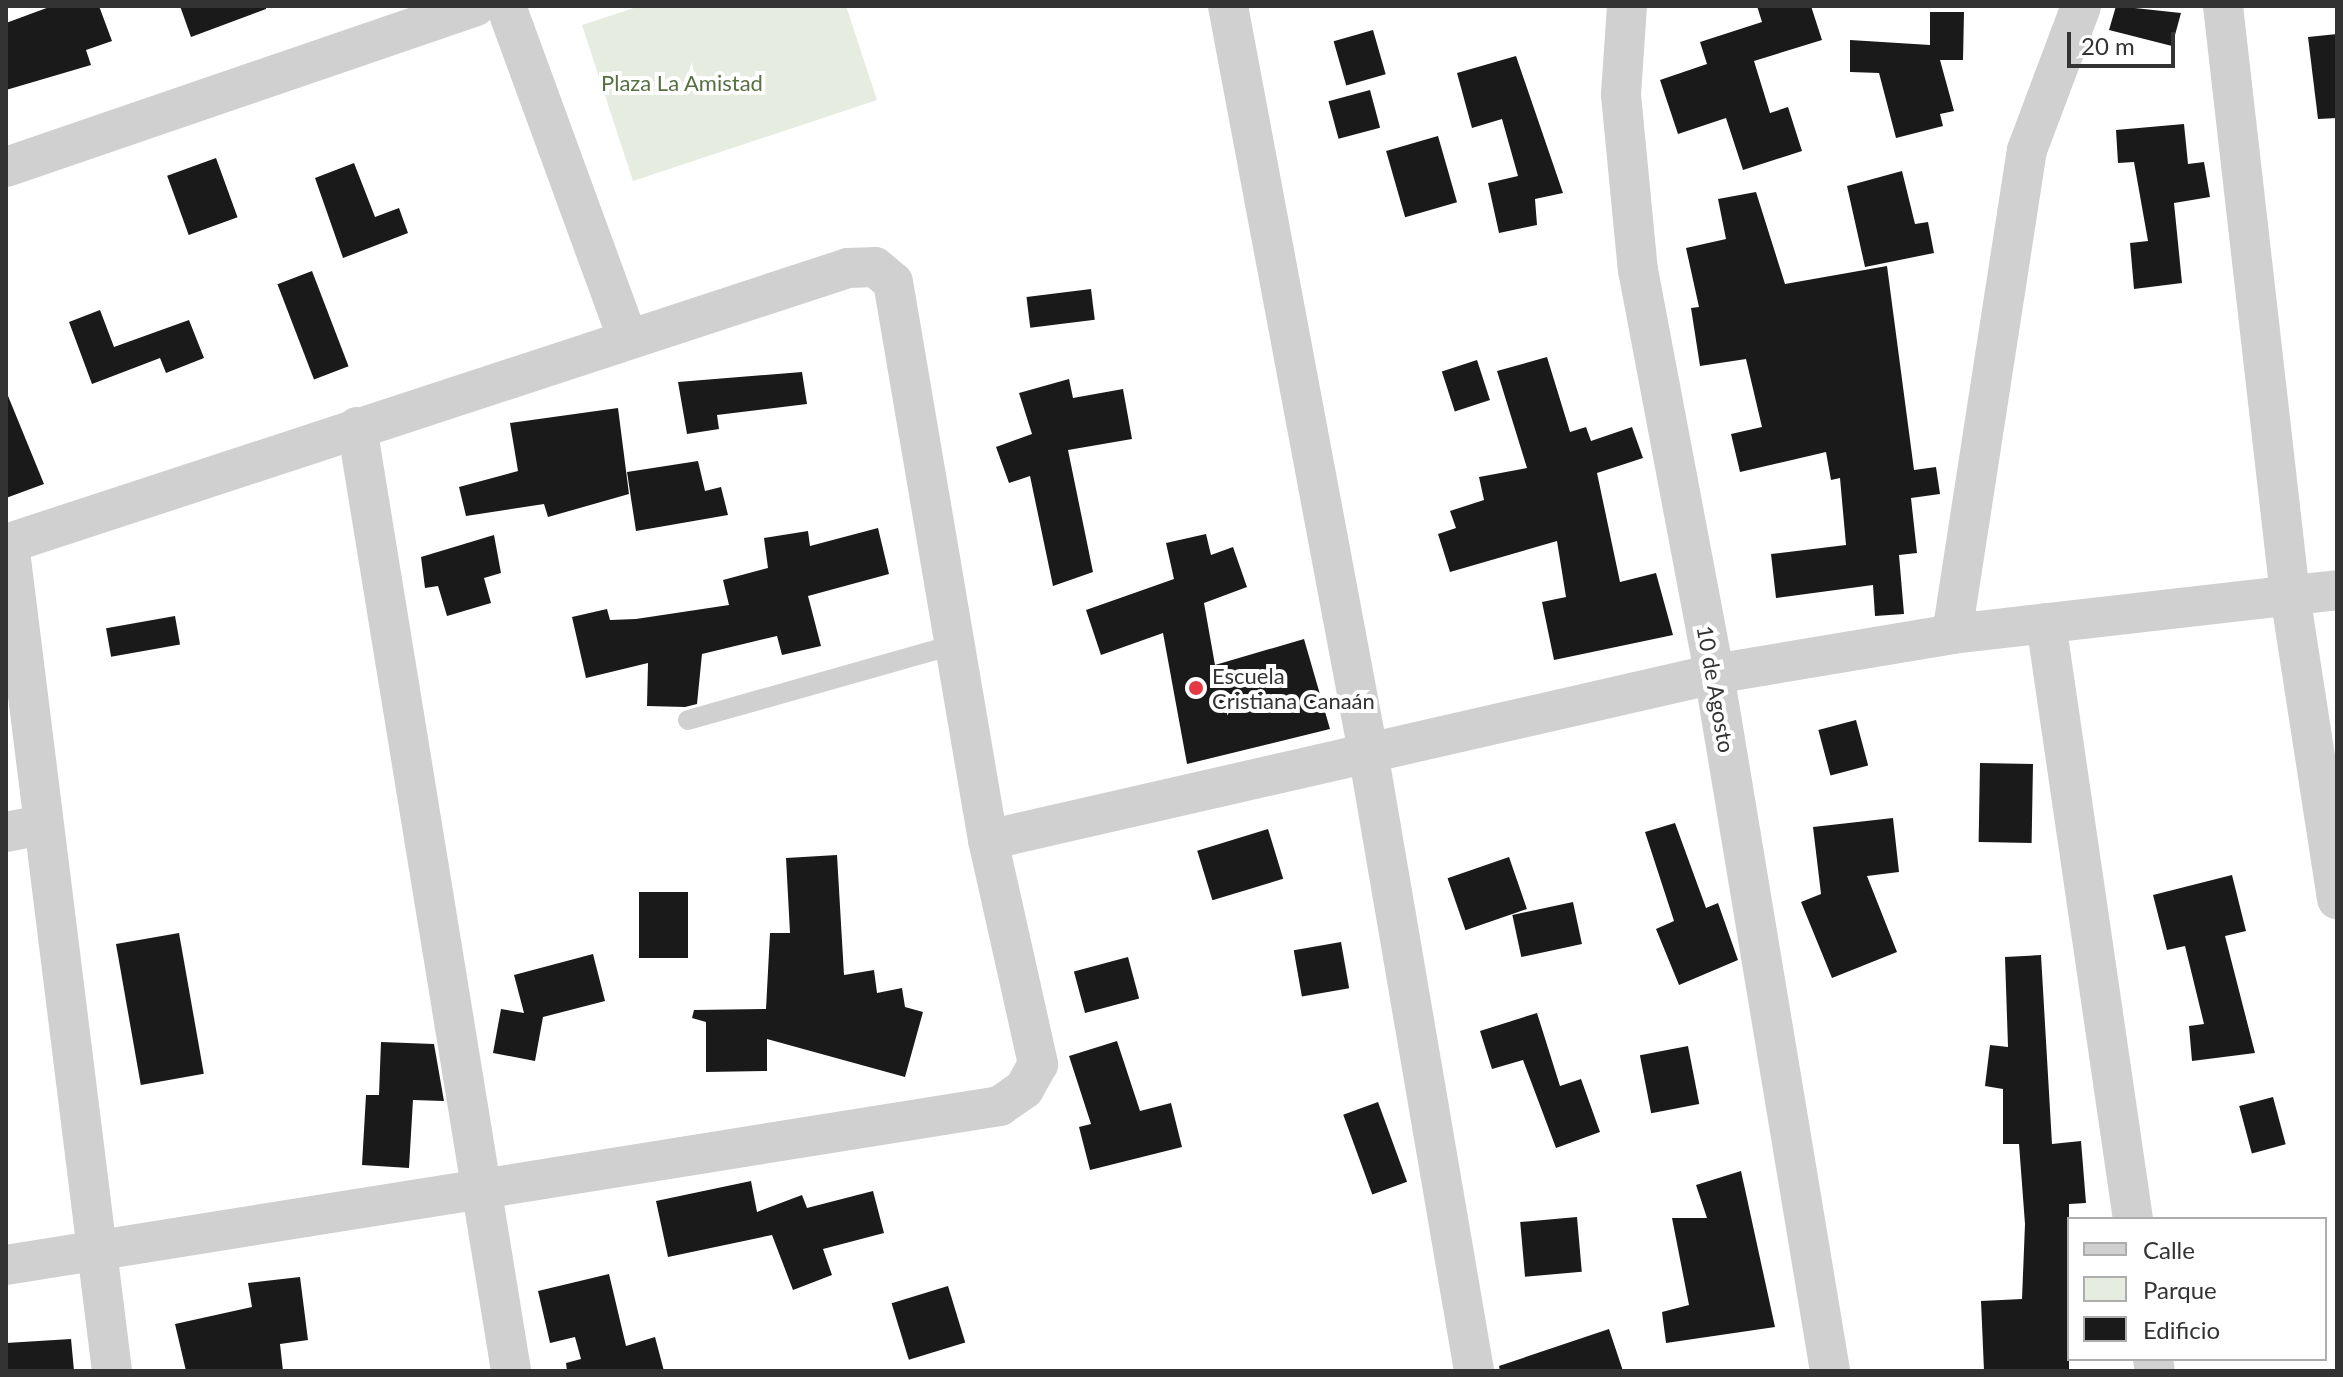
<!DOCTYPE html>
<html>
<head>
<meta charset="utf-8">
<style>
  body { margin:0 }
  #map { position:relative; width:2343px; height:1377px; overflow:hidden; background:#fff; font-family:Lato,sans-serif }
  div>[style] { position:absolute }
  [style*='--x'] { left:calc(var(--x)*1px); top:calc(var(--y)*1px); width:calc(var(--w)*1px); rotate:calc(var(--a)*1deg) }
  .green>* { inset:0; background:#e6ecdf }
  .building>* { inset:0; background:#1a1a1a; transform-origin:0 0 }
  .service>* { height:20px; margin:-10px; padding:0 10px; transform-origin:10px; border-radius:10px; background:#d0d0d0 }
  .minor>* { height:40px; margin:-20px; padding:0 20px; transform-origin:20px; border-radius:20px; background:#d0d0d0 }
  .dots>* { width:22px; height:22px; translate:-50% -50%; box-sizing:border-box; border:4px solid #fff; border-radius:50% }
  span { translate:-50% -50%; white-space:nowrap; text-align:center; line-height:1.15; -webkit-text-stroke:8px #fff; paint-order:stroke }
  .park-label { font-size:22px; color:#56703f }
  .poi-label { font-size:22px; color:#333 }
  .left { translate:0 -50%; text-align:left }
  .street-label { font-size:22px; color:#333 }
  .frame { position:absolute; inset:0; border:8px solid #333; pointer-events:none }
  .legend { position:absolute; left:2067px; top:1217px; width:260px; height:144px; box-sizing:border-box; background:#fff; border:2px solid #adadad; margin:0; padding:10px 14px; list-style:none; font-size:24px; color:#333 }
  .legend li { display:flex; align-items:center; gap:16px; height:40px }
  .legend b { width:40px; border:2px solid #adadad }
  .scale { position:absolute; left:2067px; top:32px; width:108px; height:36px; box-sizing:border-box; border:4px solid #333; border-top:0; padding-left:10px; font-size:24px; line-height:28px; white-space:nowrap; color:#333; -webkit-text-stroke:6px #fff; paint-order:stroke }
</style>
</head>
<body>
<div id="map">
  <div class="green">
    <div style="clip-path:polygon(640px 6px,846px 6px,877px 100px,633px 181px,582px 25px)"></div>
  </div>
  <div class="building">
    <div style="clip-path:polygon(52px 6px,99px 6px,112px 41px,86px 50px,91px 65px,6px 90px,6px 23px)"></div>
    <div style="clip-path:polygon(180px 6px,266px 6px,266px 9px,191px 37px)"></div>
    <div style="clip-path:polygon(1757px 6px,1811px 6px,1822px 40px,1754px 61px,1770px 113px,1788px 107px,1802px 151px,1743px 170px,1726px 118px,1678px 134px,1660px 80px,1707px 64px,1700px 42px,1762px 22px)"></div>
    <div style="clip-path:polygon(2116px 6px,2181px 13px,2172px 46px,2109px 30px)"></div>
    <div style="clip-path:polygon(1930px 12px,1964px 12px,1963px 60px,1940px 60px,1954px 111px,1940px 114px,1943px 126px,1896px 138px,1879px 73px,1850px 72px,1850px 40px,1930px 45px)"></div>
    <div style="left:1373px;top:30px;width:46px;height:41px;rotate:74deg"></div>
    <div style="clip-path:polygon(2337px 34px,2337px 118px,2318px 119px,2308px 37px)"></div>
    <div style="clip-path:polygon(1516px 56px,1563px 193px,1535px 199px,1537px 225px,1499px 233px,1488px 183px,1518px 176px,1502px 119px,1472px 128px,1457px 73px)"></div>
    <div style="left:1370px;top:90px;width:39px;height:43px;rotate:75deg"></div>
    <div style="clip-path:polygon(2184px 124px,2188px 164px,2204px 162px,2210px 197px,2174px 203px,2182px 283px,2134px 289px,2130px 243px,2148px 241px,2134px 162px,2118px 163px,2116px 130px)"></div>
    <div style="left:1438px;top:136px;width:69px;height:54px;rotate:74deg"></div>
    <div style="left:216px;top:158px;width:63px;height:52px;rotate:70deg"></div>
    <div style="clip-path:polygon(354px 163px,375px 217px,399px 208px,408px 233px,343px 258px,315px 178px)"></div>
    <div style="clip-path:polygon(1902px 171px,1915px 224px,1928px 222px,1934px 253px,1865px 267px,1847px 186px)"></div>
    <div style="clip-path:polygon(1756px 192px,1785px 284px,1887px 266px,1914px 470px,1936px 467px,1940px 494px,1911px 498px,1917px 553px,1899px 555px,1904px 614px,1875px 616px,1873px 585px,1776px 598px,1771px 554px,1846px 545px,1840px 478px,1831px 480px,1826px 452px,1740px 472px,1731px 434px,1762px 427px,1746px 359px,1700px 366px,1691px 308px,1699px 307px,1686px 248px,1726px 239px,1718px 199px)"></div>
    <div style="left:312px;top:271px;width:102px;height:37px;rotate:69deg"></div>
    <div style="left:1091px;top:289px;width:31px;height:65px;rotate:83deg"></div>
    <div style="clip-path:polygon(100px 310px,114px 347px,189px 320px,204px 358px,166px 373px,160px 358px,92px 384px,69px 322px)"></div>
    <div style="clip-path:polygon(1547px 357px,1570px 432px,1586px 427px,1591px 441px,1632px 427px,1643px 458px,1597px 473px,1620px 582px,1656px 573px,1673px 635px,1554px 660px,1542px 602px,1566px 597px,1557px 541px,1450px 572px,1438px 534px,1456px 528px,1450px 511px,1484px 500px,1479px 477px,1527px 468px,1497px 371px)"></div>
    <div style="left:1477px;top:360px;width:42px;height:37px;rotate:72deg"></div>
    <div style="clip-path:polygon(802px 372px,807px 404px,717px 415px,719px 429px,687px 434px,678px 382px)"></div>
    <div style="clip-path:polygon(1069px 379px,1073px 398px,1123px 389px,1132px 439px,1068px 450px,1093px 572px,1053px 586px,1030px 476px,1009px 483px,996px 447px,1032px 434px,1019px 393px)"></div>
    <div style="clip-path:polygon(6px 391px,44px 484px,6px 498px)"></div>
    <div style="clip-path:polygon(618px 408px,629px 494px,548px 517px,544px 504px,466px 516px,459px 487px,518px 471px,510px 423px)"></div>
    <div style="clip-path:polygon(698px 461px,705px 491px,721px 487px,728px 515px,636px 531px,627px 472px)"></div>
    <div style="clip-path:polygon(878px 528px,889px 574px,808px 596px,821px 646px,782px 655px,777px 636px,702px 654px,697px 704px,685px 707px,647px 706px,648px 663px,586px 678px,572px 617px,607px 609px,610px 620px,636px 619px,729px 605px,723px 580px,768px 568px,764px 538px,808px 531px,810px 546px)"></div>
    <div style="clip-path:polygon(1206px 534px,1211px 555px,1233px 547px,1247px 587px,1204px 603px,1215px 665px,1304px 639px,1330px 729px,1187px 764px,1163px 633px,1101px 655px,1086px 610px,1174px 579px,1166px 543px)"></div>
    <div style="clip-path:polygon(494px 535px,501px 573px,484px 578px,491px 603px,447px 616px,438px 586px,425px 588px,421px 557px)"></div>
    <div style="left:175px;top:616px;width:29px;height:70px;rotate:80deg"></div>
    <div style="left:1856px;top:720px;width:47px;height:39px;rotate:75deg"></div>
    <div style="left:1980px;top:763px;width:53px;height:79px;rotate:1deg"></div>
    <div style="clip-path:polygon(1893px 818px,1899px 872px,1867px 876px,1897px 952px,1832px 978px,1801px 902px,1821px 894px,1813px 827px)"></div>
    <div style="clip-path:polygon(1675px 823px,1706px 908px,1718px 903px,1738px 960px,1679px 985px,1656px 929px,1674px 921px,1645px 832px)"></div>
    <div style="left:1268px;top:829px;width:52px;height:74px;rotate:73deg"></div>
    <div style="clip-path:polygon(837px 855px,844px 975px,874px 970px,877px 993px,902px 988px,905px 1007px,923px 1012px,905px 1077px,767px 1039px,767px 1071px,706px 1072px,706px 1022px,692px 1018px,694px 1010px,766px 1009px,770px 933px,790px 933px,786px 858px)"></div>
    <div style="left:1509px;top:857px;width:55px;height:65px;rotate:71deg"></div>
    <div style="clip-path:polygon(2232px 875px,2246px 931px,2225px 936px,2255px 1053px,2192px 1061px,2189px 1026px,2204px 1024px,2185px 946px,2167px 950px,2153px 895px)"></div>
    <div style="left:639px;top:892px;width:49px;height:66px"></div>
    <div style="left:1573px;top:902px;width:43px;height:62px;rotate:78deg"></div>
    <div style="left:179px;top:933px;width:143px;height:64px;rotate:80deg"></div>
    <div style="left:1341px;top:942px;width:47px;height:48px;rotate:80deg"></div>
    <div style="clip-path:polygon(593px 954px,605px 1001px,543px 1017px,535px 1061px,493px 1053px,501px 1009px,524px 1013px,514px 975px)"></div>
    <div style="clip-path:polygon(2041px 955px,2052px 1144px,2081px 1141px,2086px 1203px,2069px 1204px,2069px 1371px,1984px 1371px,1981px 1301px,2022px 1299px,2025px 1224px,2019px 1144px,2003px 1144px,2003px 1089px,1985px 1086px,1990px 1045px,2008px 1047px,2005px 957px)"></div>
    <div style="left:1128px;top:957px;width:43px;height:56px;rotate:75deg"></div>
    <div style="clip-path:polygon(1537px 1013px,1560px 1086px,1581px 1079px,1600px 1132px,1556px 1148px,1523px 1060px,1492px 1069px,1480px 1031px)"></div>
    <div style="clip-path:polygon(1117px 1041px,1140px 1111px,1171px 1103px,1182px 1147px,1090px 1170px,1079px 1127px,1091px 1124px,1069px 1056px)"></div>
    <div style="clip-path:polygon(381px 1042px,434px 1044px,444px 1101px,413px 1100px,409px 1168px,362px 1165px,366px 1095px,379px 1095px)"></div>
    <div style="left:1688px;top:1046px;width:59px;height:49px;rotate:79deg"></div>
    <div style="left:2273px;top:1097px;width:49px;height:35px;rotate:75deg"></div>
    <div style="left:1378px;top:1102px;width:85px;height:37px;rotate:70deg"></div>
    <div style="clip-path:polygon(1741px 1171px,1775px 1327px,1666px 1343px,1662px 1312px,1689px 1305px,1672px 1218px,1707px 1218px,1696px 1185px)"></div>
    <div style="clip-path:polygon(751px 1181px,757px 1212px,802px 1195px,807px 1208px,873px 1191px,884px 1233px,823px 1249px,832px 1275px,793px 1290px,772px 1235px,668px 1257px,656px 1201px)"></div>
    <div style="left:1577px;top:1217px;width:55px;height:57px;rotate:85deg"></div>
    <div style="clip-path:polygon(609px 1274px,626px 1346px,655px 1337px,664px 1371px,567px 1371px,566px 1363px,581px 1359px,575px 1337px,550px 1343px,538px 1291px)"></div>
    <div style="clip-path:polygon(300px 1277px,308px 1340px,280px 1344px,283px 1371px,186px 1371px,175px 1324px,252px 1307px,248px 1283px)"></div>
    <div style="left:948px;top:1286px;width:59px;height:59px;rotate:73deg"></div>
    <div style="clip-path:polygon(1609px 1329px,1623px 1371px,1500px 1371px,1499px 1366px)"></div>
    <div style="clip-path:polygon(71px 1339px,74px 1371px,6px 1371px,6px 1343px)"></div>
  </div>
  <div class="service">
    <div style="--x:688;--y:720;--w:275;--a:-15.8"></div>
  </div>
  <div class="minor">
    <div style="--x:506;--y:6;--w:355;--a:69.9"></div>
    <div style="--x:1228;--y:6;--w:759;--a:79.37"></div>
    <div style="--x:1368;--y:752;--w:628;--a:80.28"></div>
    <div style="--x:1627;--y:6;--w:89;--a:93.9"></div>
    <div style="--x:1621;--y:95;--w:176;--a:84.5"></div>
    <div style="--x:1638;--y:270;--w:411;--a:79.3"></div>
    <div style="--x:1714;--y:674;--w:707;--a:80.55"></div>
    <div style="--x:2223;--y:6;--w:593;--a:83.51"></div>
    <div style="--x:2290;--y:595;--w:308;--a:81.2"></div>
    <div style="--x:6;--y:167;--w:496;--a:-18.9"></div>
    <div style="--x:357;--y:427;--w:956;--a:80.73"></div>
    <div style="--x:9;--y:543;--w:834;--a:82.91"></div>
    <div style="--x:6;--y:544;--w:886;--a:-18.15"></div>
    <div style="--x:848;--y:268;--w:27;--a:-2"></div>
    <div style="--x:875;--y:267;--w:23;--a:40"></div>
    <div style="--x:893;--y:282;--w:566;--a:80.34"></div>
    <div style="--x:988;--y:840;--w:230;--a:77.4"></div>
    <div style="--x:1038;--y:1064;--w:29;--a:119"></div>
    <div style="--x:1024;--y:1089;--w:29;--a:145"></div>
    <div style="--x:1000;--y:1106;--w:1007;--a:170.91"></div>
    <div style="--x:2046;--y:623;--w:602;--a:81.7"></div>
    <div style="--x:1952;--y:634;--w:490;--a:-81.2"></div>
    <div style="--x:2027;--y:150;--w:154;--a:-69.4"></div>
    <div style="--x:6;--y:832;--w:37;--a:-11"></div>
    <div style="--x:988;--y:840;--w:745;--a:-12.88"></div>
    <div style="--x:1714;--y:674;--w:241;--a:-9.5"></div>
    <div style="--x:1952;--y:634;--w:388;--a:-6.5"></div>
    <div style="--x:2153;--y:1359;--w:12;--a:81"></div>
  </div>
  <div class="dots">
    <div style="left:1196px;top:688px;background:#e63946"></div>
  </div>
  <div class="park-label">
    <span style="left:682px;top:83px">Plaza La Amistad</span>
  </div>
  <div class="poi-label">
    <span class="left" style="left:1212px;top:688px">Escuela<br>Cristiana Canaán</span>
  </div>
  <div class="street-label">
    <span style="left:1716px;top:689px;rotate:80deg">10 de Agosto</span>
  </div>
  <div class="frame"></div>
  <ul class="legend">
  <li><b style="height:10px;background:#d0d0d0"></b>Calle</li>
  <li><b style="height:22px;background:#e6ecdf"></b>Parque</li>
  <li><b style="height:22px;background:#1a1a1a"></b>Edificio</li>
  </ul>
  <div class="scale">20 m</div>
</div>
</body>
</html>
